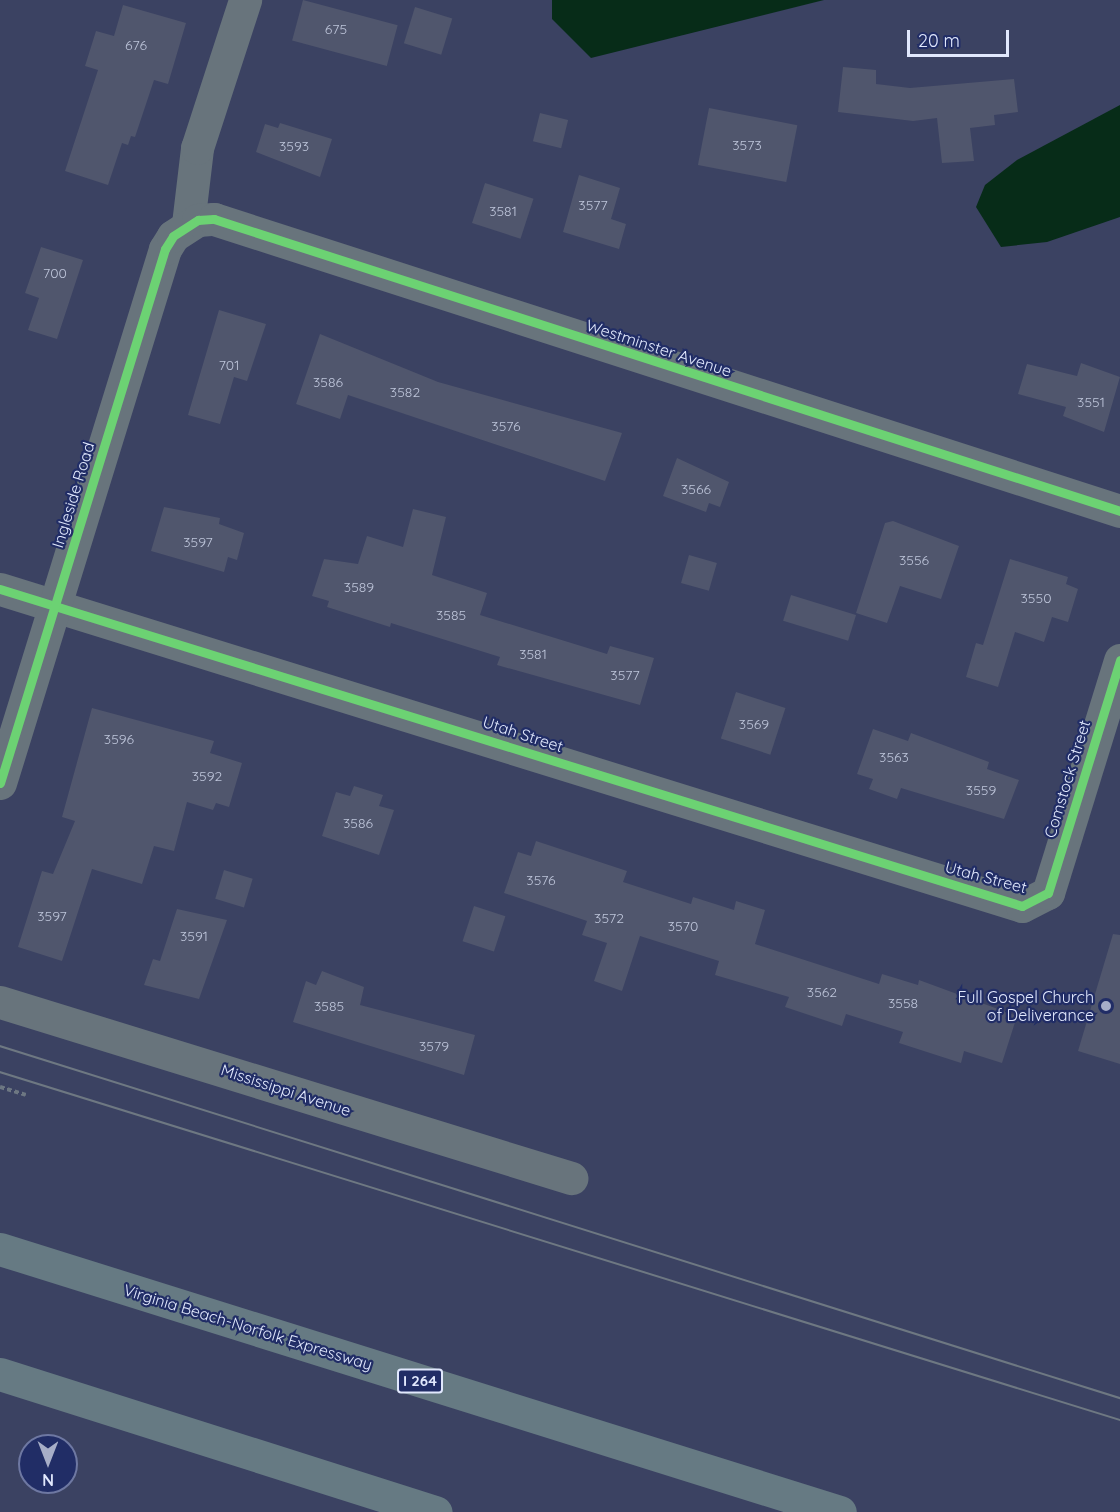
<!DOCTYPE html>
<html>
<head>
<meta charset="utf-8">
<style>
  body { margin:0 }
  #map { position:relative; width:1120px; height:1512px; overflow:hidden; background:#3b4262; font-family:Quicksand,sans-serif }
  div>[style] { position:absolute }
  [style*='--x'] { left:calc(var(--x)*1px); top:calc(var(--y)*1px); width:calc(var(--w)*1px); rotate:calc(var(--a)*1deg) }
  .water>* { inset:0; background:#072c18 }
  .building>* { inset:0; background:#50566d; transform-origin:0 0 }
  .path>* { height:4px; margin-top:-2px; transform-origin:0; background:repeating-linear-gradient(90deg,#6d7782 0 4.5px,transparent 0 7.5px) }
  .minor>* { height:33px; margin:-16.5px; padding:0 16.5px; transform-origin:16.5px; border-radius:16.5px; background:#68747c }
  .highway>* { height:33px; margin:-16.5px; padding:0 16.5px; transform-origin:16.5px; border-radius:16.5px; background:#667a83 }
  .tram>* { height:1.5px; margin:-0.75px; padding:0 0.75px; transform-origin:0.75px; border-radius:0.75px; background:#6e7882 }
  .cycleway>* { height:9px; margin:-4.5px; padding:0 4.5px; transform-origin:4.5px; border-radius:4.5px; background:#6cd273 }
  .dots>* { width:16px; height:16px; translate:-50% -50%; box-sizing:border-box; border:3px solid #212d66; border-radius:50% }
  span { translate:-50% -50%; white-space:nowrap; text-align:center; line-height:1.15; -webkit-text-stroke:4.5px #212d66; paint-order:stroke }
  .number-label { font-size:14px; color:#bdc4d9 }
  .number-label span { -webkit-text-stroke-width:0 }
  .shield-label span { padding:2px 4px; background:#212d66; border:2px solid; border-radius:4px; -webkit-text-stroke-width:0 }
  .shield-label { font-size:15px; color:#e1e8fd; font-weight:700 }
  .street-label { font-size:16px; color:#e1e8fd }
  .poi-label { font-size:16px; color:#e1e8fd }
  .right { translate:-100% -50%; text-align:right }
  .north { position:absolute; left:18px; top:1434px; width:60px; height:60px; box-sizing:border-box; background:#212d66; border:2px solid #6e78a2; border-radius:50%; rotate:180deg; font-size:16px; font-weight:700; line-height:24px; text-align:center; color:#e1e8fd }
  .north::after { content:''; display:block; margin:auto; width:21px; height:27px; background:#a7aec7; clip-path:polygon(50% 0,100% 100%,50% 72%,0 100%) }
  .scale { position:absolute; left:907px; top:30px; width:102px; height:27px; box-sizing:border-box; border:3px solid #e1e8fd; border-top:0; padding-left:8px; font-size:18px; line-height:21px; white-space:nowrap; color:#e1e8fd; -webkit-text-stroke:4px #212d66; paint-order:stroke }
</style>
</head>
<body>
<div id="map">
  <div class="water">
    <div style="clip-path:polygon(552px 0,824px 0,591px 58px,552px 19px)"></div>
    <div style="clip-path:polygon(1120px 105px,1120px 217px,1047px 242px,1001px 247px,976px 207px,985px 185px,1017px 160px)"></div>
  </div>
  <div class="building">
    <div style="left:303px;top:0;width:98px;height:42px;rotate:15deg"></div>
    <div style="clip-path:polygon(123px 5px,186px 23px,168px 84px,154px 80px,135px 137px,131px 136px,128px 145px,122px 143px,108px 185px,65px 171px,98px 70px,85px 66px,96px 31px,114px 36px)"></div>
    <div style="left:415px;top:7px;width:39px;height:38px;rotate:17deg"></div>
    <div style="clip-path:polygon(843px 67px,876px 70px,876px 84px,910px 88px,1014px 79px,1018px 112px,994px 115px,995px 125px,970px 128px,974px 161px,942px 163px,937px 118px,913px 121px,838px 112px)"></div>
    <div style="left:709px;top:108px;width:90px;height:58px;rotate:11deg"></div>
    <div style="left:540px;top:113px;width:29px;height:29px;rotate:14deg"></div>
    <div style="clip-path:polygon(280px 123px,332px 139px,320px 177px,256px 152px,265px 124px,278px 128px)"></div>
    <div style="clip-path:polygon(579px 175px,620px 188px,611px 219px,626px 224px,619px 249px,563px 232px)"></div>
    <div style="left:485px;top:183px;width:51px;height:42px;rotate:18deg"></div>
    <div style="clip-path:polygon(41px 247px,83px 260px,57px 339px,28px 330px,39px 298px,25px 293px)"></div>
    <div style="clip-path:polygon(219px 310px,266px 324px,247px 381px,234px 377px,220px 424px,188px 415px)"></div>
    <div style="clip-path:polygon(320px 334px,438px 382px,622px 433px,605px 481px,348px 395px,340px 419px,296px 404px)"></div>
    <div style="clip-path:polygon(1081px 363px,1120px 377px,1104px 432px,1063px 416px,1066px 407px,1018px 394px,1027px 364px,1077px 376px)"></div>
    <div style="clip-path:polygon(677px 458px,729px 482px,720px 507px,709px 503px,706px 512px,663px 496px)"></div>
    <div style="clip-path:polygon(164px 507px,220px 518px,219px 524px,244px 533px,237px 560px,228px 557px,224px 572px,151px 551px)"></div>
    <div style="clip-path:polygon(413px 509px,446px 517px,432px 575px,487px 593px,480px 615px,607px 654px,610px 646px,654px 658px,640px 705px,497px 665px,500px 657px,391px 623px,390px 627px,327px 607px,329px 601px,312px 596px,324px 559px,358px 564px,367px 536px,403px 547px)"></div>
    <div style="clip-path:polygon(893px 521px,959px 546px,941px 599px,900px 586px,887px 623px,856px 613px,885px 523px)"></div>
    <div style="left:689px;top:555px;width:29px;height:29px;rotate:16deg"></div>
    <div style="clip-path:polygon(1010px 559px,1068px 577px,1066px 584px,1078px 589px,1068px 622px,1052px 617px,1044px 642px,1015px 632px,998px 687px,966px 677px,976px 643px,983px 645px)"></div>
    <div style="left:791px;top:595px;width:68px;height:27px;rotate:17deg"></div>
    <div style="left:736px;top:692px;width:52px;height:49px;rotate:18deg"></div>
    <div style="clip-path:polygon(92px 708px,214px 741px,210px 753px,242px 763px,229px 807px,216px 803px,213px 810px,187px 802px,174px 851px,154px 846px,142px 884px,92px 869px,62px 961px,18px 947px,42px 871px,53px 874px,75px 821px,62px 817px)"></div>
    <div style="clip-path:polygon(873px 729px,908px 741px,911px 733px,989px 762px,987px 769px,1019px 780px,1004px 819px,901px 788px,897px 799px,869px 789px,873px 779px,857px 774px)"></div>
    <div style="clip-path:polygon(354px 786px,383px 795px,379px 806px,394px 810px,379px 855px,322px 836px,336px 792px,350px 796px)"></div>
    <div style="clip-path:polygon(536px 841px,627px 871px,623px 882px,691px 904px,693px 897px,734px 910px,736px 901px,765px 910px,755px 944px,879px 984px,882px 974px,918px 985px,919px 980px,1017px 1016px,1002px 1063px,964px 1051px,961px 1063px,899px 1043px,903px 1032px,846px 1014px,842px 1026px,785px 1007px,789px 997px,715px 975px,719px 961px,640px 936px,622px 991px,594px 981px,607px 943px,582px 935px,587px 921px,504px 893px,518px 852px,531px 856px)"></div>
    <div style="left:224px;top:870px;width:30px;height:30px;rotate:17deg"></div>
    <div style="left:474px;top:906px;width:33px;height:37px;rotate:18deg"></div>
    <div style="clip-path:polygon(177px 909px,227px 920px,199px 999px,144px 985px,153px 959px,160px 961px)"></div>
    <div style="clip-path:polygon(1113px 934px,1120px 935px,1120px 1064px,1078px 1051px)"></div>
    <div style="clip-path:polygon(322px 971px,364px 987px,360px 1005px,475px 1035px,464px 1075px,293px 1022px,306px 981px,316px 985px)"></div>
  </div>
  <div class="path">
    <div style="--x:0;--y:1087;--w:27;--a:17"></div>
  </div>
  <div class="minor">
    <div style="--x:188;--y:224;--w:77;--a:-83.2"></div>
    <div style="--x:197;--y:148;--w:156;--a:-72"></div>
    <div style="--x:0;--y:589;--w:1070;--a:17.23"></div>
    <div style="--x:1022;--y:906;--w:29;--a:-27"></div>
    <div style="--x:1048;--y:893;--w:244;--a:-72.8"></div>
    <div style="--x:0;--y:783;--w:559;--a:-72.83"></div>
    <div style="--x:165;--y:249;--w:15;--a:-58"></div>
    <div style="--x:173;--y:236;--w:30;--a:-33"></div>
    <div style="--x:198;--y:220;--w:16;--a:-4"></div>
    <div style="--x:214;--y:219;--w:952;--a:17.86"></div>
    <div style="--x:0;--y:1002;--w:598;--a:17.13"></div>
  </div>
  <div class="highway">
    <div style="--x:0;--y:1249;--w:880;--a:17.39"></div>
    <div style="--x:0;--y:1374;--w:457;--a:17.6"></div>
  </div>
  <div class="tram">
    <div style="--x:0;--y:1046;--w:1174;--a:17.45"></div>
    <div style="--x:0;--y:1072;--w:1173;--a:17.26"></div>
  </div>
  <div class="cycleway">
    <div style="--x:0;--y:589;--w:1070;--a:17.23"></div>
    <div style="--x:1022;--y:906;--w:29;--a:-27"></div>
    <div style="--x:1048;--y:893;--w:244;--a:-72.8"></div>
    <div style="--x:0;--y:783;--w:559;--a:-72.83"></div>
    <div style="--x:165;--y:249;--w:15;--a:-58"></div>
    <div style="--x:173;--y:236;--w:30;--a:-33"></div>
    <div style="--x:198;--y:220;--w:16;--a:-4"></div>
    <div style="--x:214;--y:219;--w:952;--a:17.86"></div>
  </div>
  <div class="dots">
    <div style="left:1106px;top:1006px;background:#a7aec7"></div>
  </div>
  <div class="number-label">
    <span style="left:336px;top:29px">675</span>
    <span style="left:136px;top:45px">676</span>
    <span style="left:747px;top:145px">3573</span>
    <span style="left:294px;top:146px">3593</span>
    <span style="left:593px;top:205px">3577</span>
    <span style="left:503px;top:211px">3581</span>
    <span style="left:55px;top:273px">700</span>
    <span style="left:229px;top:365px">701</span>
    <span style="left:328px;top:382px">3586</span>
    <span style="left:405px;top:392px">3582</span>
    <span style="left:1091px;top:402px">3551</span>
    <span style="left:506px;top:426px">3576</span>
    <span style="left:696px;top:489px">3566</span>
    <span style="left:198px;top:542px">3597</span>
    <span style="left:914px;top:560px">3556</span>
    <span style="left:359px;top:587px">3589</span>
    <span style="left:1036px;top:598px">3550</span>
    <span style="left:451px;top:615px">3585</span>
    <span style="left:533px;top:654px">3581</span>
    <span style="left:625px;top:675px">3577</span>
    <span style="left:754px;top:724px">3569</span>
    <span style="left:119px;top:739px">3596</span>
    <span style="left:894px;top:757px">3563</span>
    <span style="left:207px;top:776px">3592</span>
    <span style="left:981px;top:790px">3559</span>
    <span style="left:358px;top:823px">3586</span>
    <span style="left:541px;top:880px">3576</span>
    <span style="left:52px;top:916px">3597</span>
    <span style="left:609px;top:918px">3572</span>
    <span style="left:683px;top:926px">3570</span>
    <span style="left:194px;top:936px">3591</span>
    <span style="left:822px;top:992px">3562</span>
    <span style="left:903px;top:1003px">3558</span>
    <span style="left:329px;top:1006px">3585</span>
    <span style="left:434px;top:1046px">3579</span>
  </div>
  <div class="shield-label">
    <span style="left:420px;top:1381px">I 264</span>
  </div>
  <div class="street-label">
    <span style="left:659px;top:348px;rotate:18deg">Westminster Avenue</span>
    <span style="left:73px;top:495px;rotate:-73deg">Ingleside Road</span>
    <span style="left:523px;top:734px;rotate:18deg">Utah Street</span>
    <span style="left:1067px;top:779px;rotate:-73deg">Comstock Street</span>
    <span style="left:986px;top:877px;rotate:15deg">Utah Street</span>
    <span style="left:286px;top:1090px;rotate:18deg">Mississippi Avenue</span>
    <span style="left:248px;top:1327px;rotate:17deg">Virginia Beach-Norfolk Expressway</span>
  </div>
  <div class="poi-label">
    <span class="right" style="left:1094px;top:1006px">Full Gospel Church<br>of Deliverance</span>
  </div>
  <div class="north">N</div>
  <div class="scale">20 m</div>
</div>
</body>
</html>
